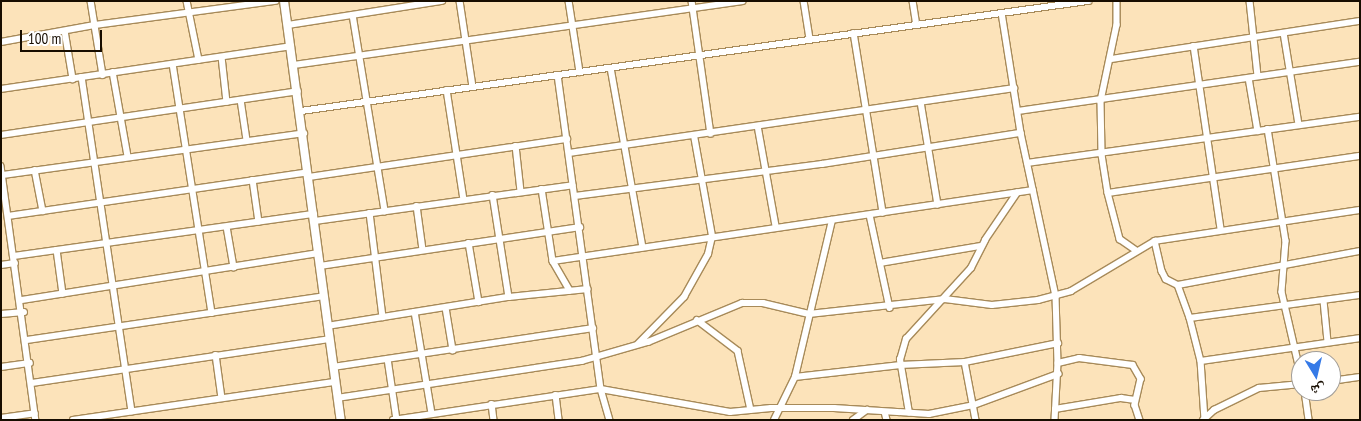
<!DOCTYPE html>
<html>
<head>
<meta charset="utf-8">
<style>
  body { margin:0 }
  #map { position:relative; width:1361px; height:421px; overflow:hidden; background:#fce3ba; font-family:"PT Sans Narrow","Noto Naskh Arabic",sans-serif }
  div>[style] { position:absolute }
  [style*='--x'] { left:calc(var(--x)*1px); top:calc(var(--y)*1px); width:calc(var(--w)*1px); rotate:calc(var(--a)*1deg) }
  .roads { filter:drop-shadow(1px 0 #a78a59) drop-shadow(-1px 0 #a78a59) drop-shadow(0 1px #a78a59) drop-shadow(0 -1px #a78a59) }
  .minor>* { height:5.5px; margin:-2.75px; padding:0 2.75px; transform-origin:2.75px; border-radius:2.75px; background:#fff }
  .tertiary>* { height:8px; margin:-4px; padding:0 4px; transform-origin:4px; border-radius:4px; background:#fff }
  span { translate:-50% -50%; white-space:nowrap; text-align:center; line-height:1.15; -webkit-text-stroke:5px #fff; paint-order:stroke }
  .frame { position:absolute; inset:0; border:2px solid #170d00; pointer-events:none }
  .north { position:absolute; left:1291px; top:351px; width:50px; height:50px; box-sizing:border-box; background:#fff; border:1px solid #a29e99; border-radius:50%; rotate:171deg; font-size:14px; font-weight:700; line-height:20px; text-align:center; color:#170d00 }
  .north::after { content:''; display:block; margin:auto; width:18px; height:22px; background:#367ae7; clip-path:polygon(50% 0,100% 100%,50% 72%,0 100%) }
  .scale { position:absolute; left:20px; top:30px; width:82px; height:22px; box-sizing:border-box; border:2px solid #170d00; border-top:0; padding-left:6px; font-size:15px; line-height:18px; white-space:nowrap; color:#170d00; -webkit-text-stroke:4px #fff; paint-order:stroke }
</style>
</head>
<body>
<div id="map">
  <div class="roads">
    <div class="minor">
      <div style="--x:91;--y:1;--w:75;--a:80.8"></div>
      <div style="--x:187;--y:1;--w:60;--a:78.5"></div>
      <div style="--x:460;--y:1;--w:87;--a:81.4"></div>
      <div style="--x:569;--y:1;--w:72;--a:81.2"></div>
      <div style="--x:692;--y:1;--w:134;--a:81.9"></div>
      <div style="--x:804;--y:1;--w:38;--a:81"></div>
      <div style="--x:913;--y:1;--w:24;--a:81"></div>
      <div style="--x:1117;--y:1;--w:24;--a:90"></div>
      <div style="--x:1117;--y:25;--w:78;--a:101.9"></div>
      <div style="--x:1101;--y:101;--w:54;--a:88.9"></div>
      <div style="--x:1102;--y:155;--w:38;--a:81"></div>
      <div style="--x:1108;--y:193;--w:48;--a:75.4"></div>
      <div style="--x:1120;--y:239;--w:19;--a:35"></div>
      <div style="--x:1250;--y:1;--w:75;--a:83.9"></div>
      <div style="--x:1002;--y:13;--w:121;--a:81"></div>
      <div style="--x:1021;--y:133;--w:167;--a:77.9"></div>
      <div style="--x:1056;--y:296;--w:67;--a:88.3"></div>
      <div style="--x:1058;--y:363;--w:57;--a:93"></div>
      <div style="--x:353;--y:15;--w:199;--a:80.7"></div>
      <div style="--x:288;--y:25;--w:156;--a:-8.9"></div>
      <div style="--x:65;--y:31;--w:49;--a:80.5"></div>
      <div style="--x:854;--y:33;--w:182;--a:80.8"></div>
      <div style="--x:1284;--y:33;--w:93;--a:80.7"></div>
      <div style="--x:1;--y:42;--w:96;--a:-10.3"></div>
      <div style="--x:95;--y:25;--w:182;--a:-7.6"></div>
      <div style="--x:1194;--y:46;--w:185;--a:81.6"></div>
      <div style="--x:222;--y:57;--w:45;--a:83.7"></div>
      <div style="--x:1111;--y:59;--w:252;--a:-8.7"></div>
      <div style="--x:173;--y:64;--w:252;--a:81.1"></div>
      <div style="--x:294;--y:65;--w:453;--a:-8.1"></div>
      <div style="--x:611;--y:68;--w:182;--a:79.9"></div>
      <div style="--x:113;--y:72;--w:85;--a:79.9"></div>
      <div style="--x:558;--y:75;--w:317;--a:82.2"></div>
      <div style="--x:601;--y:389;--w:32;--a:74"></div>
      <div style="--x:82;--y:77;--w:338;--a:81.5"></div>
      <div style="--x:1249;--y:78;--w:54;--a:80.4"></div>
      <div style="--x:1;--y:89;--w:293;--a:-8.4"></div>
      <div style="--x:447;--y:90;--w:111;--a:81.2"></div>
      <div style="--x:241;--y:100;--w:40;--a:81.5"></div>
      <div style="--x:921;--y:102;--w:104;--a:80.6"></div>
      <div style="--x:301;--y:111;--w:795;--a:-7.96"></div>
      <div style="--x:1018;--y:111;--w:345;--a:-8.2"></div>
      <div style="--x:758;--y:126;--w:102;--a:79.8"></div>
      <div style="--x:1268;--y:129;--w:113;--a:80.9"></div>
      <div style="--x:1286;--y:241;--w:51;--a:94.5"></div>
      <div style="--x:1282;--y:292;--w:84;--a:77"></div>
      <div style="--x:1;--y:135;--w:300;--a:-8.4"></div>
      <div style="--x:516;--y:146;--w:45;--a:83.7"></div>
      <div style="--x:569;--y:153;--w:450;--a:-8.3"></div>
      <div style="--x:1027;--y:163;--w:336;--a:-7.9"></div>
      <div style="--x:1;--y:166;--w:256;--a:82.2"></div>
      <div style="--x:35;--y:170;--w:42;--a:79"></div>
      <div style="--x:3;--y:175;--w:304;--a:-7.9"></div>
      <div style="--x:309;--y:177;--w:261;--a:-8.4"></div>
      <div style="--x:253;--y:180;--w:42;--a:81.9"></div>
      <div style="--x:542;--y:189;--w:73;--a:81.3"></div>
      <div style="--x:553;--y:261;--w:34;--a:60"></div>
      <div style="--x:1108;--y:193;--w:255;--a:-8.4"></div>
      <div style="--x:493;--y:195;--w:103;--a:81.1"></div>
      <div style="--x:575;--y:196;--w:249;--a:-7.4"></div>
      <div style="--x:822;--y:164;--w:201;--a:-8.9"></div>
      <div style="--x:417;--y:206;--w:44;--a:82.2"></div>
      <div style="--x:370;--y:213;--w:105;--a:82.9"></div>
      <div style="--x:870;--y:215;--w:95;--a:77.9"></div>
      <div style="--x:8;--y:216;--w:303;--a:-8.3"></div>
      <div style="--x:315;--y:221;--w:260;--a:-7.9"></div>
      <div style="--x:227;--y:227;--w:41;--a:80.1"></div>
      <div style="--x:1155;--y:241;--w:31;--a:77"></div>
      <div style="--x:1162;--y:271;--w:9;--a:63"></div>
      <div style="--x:1166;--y:279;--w:13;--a:27"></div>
      <div style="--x:1178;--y:285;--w:35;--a:70"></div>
      <div style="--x:1190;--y:318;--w:44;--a:75.7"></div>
      <div style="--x:1201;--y:361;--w:59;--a:86.1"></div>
      <div style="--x:469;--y:243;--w:60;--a:80.4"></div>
      <div style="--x:57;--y:250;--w:44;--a:82.2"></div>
      <div style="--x:14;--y:256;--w:303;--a:-8"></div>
      <div style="--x:553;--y:261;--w:485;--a:-8.4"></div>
      <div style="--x:880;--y:263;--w:102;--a:-9.6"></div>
      <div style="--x:1;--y:265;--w:14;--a:-8"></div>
      <div style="--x:320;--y:266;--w:263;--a:-8.5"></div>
      <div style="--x:1178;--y:285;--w:185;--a:-10.6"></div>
      <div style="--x:22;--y:300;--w:300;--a:-9"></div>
      <div style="--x:1324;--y:301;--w:41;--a:84.4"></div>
      <div style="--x:446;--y:308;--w:43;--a:80.5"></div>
      <div style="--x:415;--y:312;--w:103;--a:80.5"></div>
      <div style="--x:1;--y:314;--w:23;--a:-5"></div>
      <div style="--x:1190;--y:318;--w:172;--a:-7.7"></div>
      <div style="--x:697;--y:320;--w:51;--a:37.1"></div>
      <div style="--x:738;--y:351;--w:60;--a:77.6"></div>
      <div style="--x:327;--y:326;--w:184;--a:-9.1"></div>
      <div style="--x:509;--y:297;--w:79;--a:-5.8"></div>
      <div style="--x:27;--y:340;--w:300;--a:-8.4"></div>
      <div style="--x:638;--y:344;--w:66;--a:-45.6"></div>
      <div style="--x:684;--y:297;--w:49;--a:-60.8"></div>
      <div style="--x:708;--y:254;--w:18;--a:-77"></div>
      <div style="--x:712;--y:236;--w:102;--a:-100.2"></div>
      <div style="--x:216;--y:355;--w:43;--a:82.1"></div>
      <div style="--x:388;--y:359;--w:62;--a:81.6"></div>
      <div style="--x:1201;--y:361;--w:161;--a:-8.2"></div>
      <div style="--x:965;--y:362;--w:59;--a:79.3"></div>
      <div style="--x:1058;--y:363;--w:22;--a:-13"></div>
      <div style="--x:1079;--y:358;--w:54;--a:7.4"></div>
      <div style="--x:1133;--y:365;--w:16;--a:60"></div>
      <div style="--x:1141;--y:379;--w:27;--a:103"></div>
      <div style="--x:1135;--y:405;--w:16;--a:72"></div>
      <div style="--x:1;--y:367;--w:29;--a:-8"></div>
      <div style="--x:333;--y:367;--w:263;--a:-8.5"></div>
      <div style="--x:795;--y:377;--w:106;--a:-6.5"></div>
      <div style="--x:900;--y:365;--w:65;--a:-2.6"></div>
      <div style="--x:965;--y:362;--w:95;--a:-11.5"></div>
      <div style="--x:1331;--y:381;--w:29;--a:-8"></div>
      <div style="--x:32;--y:383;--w:300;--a:-8.4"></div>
      <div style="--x:1305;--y:391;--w:29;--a:82"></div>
      <div style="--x:556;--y:395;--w:25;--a:83"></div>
      <div style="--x:337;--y:398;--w:248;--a:-8.6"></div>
      <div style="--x:582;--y:361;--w:69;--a:-16.1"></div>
      <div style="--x:648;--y:342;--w:102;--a:-22.5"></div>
      <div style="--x:742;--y:303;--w:21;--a:0"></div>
      <div style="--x:763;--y:303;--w:47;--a:13.4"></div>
      <div style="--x:809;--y:314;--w:137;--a:-6.3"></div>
      <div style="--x:945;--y:299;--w:47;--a:7.3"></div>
      <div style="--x:992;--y:305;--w:46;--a:-6.2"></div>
      <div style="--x:1038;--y:300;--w:34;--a:-15"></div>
      <div style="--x:1071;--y:291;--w:98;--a:-30.8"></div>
      <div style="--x:1155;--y:241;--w:207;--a:-8.6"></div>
      <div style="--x:492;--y:404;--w:16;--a:83"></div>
      <div style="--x:1055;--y:409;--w:67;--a:-9.5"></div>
      <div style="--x:1121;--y:398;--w:14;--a:8"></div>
      <div style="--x:885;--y:412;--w:8;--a:76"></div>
      <div style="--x:909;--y:413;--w:54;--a:-99.6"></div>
      <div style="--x:900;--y:360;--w:22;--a:-74"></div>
      <div style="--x:906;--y:339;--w:96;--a:-47.5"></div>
      <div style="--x:971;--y:268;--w:31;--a:-63"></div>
      <div style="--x:985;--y:240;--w:57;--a:-55.8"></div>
      <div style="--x:1;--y:418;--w:34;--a:-8"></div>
      <div style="--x:73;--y:420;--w:265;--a:-8.3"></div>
      <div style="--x:393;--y:420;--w:210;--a:-8.5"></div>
      <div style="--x:601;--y:389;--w:131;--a:10.1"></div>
      <div style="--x:730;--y:412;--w:41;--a:-5.6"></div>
      <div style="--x:771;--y:408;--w:63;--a:0"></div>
      <div style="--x:834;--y:408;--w:95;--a:3.6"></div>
      <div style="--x:929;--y:414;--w:46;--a:-11.3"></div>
      <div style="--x:974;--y:405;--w:90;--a:-20.3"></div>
      <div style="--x:774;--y:420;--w:48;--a:-64"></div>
      <div style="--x:795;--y:377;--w:161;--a:-76.7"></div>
      <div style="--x:853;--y:420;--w:17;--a:-36"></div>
      <div style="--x:1203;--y:420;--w:15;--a:-42"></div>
      <div style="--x:1214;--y:410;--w:50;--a:-26.1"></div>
      <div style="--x:1259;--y:388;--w:42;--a:-5.4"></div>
    </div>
    <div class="tertiary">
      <div style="--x:284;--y:1;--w:423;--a:82.3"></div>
    </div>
  </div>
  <div class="frame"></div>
  <div class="north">ش</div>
  <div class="scale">100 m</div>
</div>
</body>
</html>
